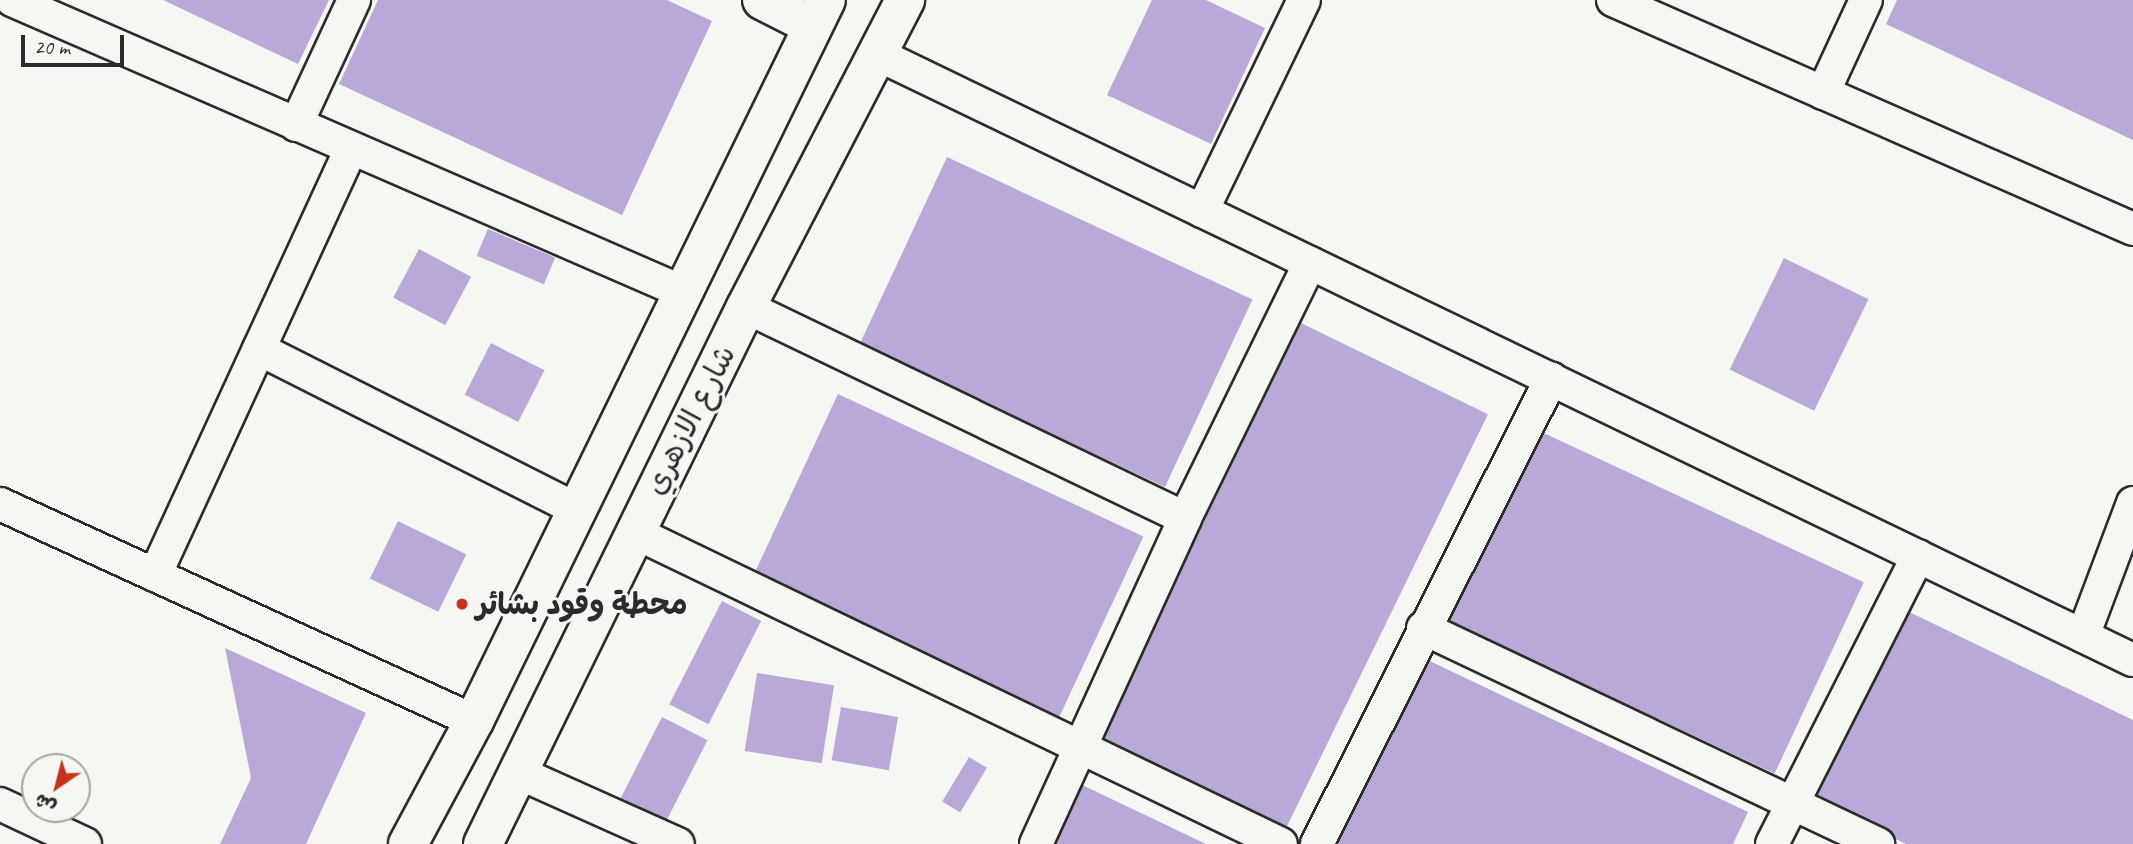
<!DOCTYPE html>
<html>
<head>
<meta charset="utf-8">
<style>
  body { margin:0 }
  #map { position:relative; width:2133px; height:844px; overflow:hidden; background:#f6f6f2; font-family:Caveat,"Playpen Sans Arabic",sans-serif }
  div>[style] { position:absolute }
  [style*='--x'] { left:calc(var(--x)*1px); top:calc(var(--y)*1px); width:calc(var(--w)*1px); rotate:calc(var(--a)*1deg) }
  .building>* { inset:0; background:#baa8d8; transform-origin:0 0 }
  .roads { filter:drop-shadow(2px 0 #2b2b2b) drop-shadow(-2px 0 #2b2b2b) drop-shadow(0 2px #2b2b2b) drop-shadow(0 -2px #2b2b2b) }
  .street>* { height:32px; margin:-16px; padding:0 16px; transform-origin:16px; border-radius:16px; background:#f6f6f2 }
  .secondary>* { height:38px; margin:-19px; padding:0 19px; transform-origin:19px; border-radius:19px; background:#f6f6f2 }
  .dots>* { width:19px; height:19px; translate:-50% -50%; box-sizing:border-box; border:4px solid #f6f6f2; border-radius:50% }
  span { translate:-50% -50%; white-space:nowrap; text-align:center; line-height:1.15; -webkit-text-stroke:6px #f6f6f2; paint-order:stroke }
  .street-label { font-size:30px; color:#2b2b2b }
  .poi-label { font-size:30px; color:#2b2b2b; font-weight:700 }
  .left { translate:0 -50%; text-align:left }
  .north { position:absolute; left:21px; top:753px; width:70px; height:70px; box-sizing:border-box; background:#f6f6f2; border:2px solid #a5a5a2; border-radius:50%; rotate:215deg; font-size:19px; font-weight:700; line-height:28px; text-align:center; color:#2b2b2b }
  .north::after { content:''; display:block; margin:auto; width:24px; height:32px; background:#c8321e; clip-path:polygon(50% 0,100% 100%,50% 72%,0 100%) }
  .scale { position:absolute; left:21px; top:35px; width:103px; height:32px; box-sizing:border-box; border:4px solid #2b2b2b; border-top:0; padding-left:9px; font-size:21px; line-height:24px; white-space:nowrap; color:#2b2b2b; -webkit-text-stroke:5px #f6f6f2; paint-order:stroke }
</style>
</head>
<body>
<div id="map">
  <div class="building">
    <div style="clip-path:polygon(163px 0,329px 0,298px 64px)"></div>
    <div style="clip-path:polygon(378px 0,667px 0,712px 21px,622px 215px,339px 84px)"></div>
    <div style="clip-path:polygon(1152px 0,1206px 0,1265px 28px,1211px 144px,1107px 95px)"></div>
    <div style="clip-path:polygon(1897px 0,2133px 0,2133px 140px,1886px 24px)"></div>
    <div style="left:947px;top:157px;width:337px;height:207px;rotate:25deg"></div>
    <div style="left:488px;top:229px;width:73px;height:29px;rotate:23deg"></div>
    <div style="left:419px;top:249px;width:59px;height:55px;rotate:28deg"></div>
    <div style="left:1784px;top:258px;width:94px;height:124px;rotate:26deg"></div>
    <div style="left:1301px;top:323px;width:208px;height:466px;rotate:26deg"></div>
    <div style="left:491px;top:343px;width:60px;height:58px;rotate:27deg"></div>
    <div style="left:838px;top:394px;width:337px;height:206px;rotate:25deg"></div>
    <div style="left:1533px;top:428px;width:365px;height:211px;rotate:25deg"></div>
    <div style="left:398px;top:521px;width:76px;height:64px;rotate:26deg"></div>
    <div style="left:722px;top:601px;width:44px;height:116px;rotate:27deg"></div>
    <div style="clip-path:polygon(1901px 608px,2133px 720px,2133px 844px,1906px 844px,1810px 798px)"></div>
    <div style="clip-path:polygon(225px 648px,366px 713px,306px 844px,220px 844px,251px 778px)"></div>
    <div style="clip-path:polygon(1417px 655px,1748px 812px,1733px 844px,1328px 844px)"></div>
    <div style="left:757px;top:673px;width:78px;height:79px;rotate:9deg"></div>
    <div style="left:841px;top:707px;width:58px;height:54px;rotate:10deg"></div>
    <div style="left:662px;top:717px;width:51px;height:95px;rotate:27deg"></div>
    <div style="left:969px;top:757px;width:21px;height:52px;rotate:31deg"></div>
    <div style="clip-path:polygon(1078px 783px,1206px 844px,1049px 844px)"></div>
  </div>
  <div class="roads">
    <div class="street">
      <div style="--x:12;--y:0;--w:732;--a:23.52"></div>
      <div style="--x:1613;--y:0;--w:568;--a:23.77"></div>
      <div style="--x:879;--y:55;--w:1392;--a:25.76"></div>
      <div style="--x:1823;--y:93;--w:102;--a:-65.2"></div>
      <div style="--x:296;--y:125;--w:138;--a:-65.1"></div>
      <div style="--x:1202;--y:211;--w:234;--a:-64.2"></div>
      <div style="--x:746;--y:307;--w:487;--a:25.7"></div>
      <div style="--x:259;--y:349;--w:355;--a:26.8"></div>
      <div style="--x:0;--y:504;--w:521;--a:24.6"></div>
      <div style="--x:634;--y:532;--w:718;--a:25.74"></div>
      <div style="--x:155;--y:575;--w:469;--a:-65.3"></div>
      <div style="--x:1423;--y:628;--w:504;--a:25.39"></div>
      <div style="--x:2083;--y:636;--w:142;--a:-69.4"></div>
      <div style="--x:519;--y:773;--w:174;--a:24.1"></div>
      <div style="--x:0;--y:804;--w:94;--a:25.2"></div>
      <div style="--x:1036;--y:844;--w:358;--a:-65.4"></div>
      <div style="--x:1185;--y:518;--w:284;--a:-63.9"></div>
      <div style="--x:1317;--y:844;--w:521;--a:-63.29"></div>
      <div style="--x:1772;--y:844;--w:323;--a:-63.1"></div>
    </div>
    <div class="secondary">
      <div style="--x:762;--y:0;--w:57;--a:27"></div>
      <div style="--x:408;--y:844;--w:140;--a:-61.8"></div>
      <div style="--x:474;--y:721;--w:802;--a:-63.98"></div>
      <div style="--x:483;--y:844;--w:598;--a:-63.91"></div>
      <div style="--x:746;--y:307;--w:346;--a:-62.6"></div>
    </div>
  </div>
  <div class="dots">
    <div style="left:462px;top:604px;background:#c8321e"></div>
  </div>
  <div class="street-label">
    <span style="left:690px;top:420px;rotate:-63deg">شارع الازهري</span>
  </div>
  <div class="poi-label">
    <span class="left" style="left:476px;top:604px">محطة وقود بشائر</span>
  </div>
  <div class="north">ش</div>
  <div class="scale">20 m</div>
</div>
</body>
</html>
